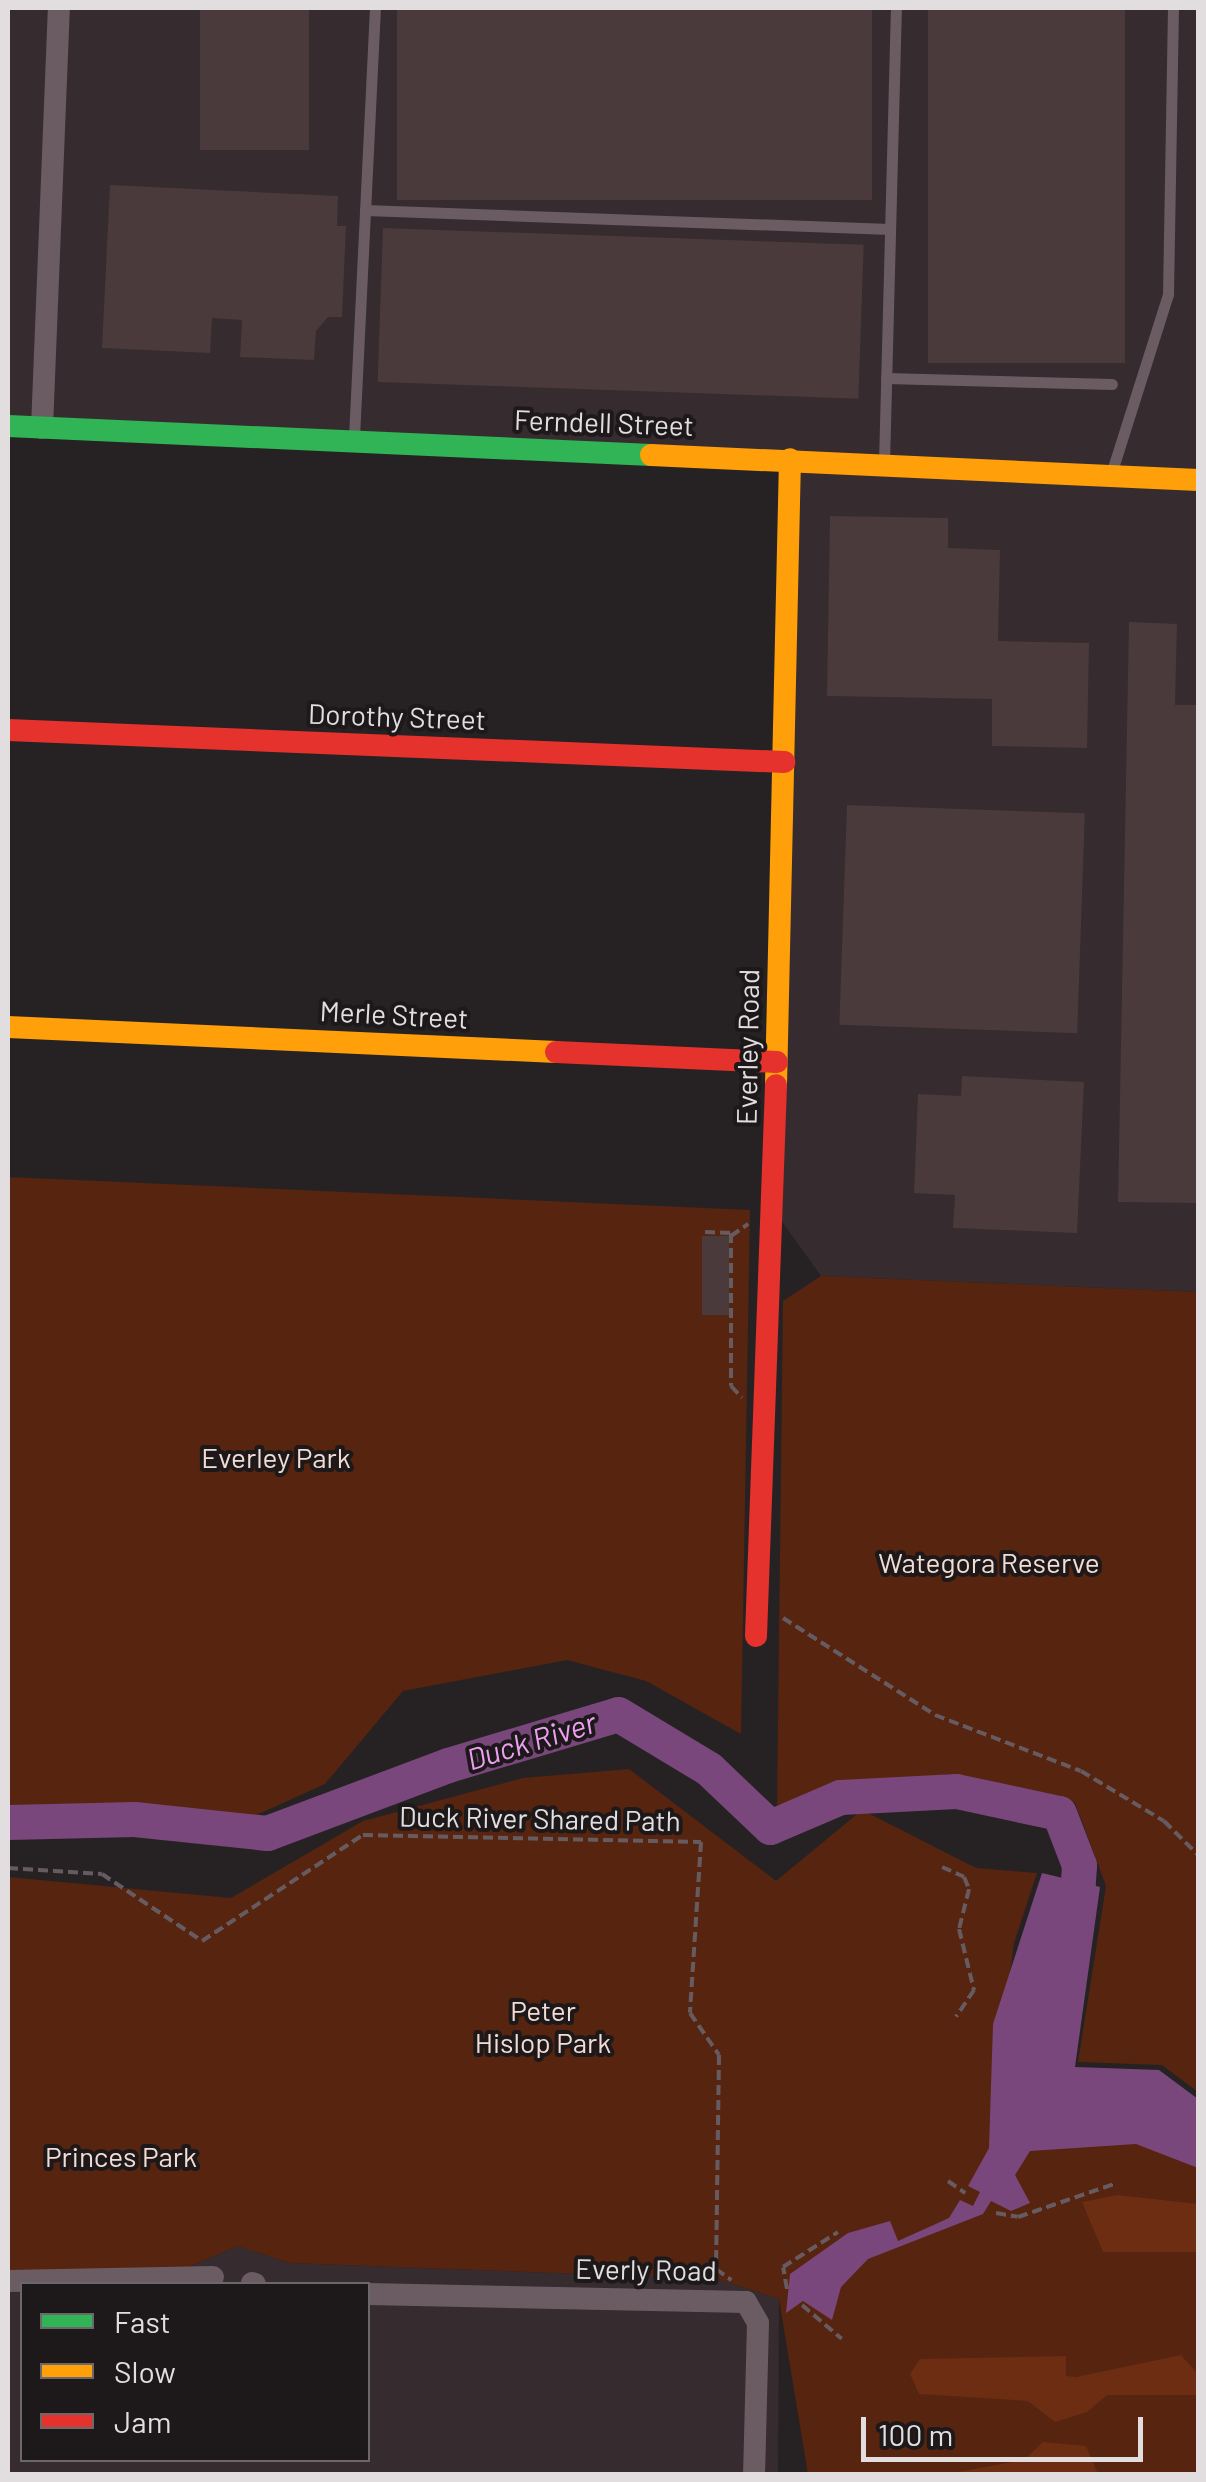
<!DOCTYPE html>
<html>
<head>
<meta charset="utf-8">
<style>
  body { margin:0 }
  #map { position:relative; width:1206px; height:2482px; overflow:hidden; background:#262223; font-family:Barlow,sans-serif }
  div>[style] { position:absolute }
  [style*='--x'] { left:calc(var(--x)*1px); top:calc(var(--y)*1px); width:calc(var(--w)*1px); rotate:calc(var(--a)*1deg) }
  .built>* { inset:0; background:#362b2e }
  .green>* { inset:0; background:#56240f }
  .forest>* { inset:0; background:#6c2d13 }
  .water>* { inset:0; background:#79477b }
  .river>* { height:35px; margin:-17.5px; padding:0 17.5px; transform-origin:17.5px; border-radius:17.5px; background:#79477b }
  .building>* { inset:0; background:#4a3a3b; transform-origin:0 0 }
  .path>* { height:4px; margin-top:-2px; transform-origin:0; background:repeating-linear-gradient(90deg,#665b60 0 10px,transparent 0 15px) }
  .lane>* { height:11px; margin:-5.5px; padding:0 5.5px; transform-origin:5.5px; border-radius:5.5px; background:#6b5c64 }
  .street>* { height:22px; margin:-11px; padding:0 11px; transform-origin:11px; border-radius:11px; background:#6b5c64 }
  .fast>* { height:22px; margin:-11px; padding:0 11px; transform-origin:11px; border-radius:11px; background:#30b455 }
  .slow>* { height:22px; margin:-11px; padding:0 11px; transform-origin:11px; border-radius:11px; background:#ff9f0a }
  .jam>* { height:22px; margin:-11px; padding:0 11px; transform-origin:11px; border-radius:11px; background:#e5322d }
  span { translate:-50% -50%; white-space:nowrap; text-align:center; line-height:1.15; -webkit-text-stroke:8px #1d1819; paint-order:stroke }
  .street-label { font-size:28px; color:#e2dedf }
  .park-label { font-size:28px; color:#f3dcd4 }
  .water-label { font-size:30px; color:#ec9ff0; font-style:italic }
  .frame { position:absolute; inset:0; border:10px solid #e2dedf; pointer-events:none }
  .legend { position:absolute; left:20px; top:2282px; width:350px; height:180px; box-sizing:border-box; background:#1d1819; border:2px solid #6c6768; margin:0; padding:12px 18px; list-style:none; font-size:30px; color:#e2dedf }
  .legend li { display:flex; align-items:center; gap:20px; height:50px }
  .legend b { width:50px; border:2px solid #6c6768 }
  .scale { position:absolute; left:861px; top:2417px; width:282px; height:45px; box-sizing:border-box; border:5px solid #e2dedf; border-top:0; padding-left:12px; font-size:30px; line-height:35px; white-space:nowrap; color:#e2dedf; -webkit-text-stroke:8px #1d1819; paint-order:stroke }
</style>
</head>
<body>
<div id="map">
  <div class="built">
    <div style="clip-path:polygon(8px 8px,1198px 8px,1198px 1292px,821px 1276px,773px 1209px,789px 460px,8px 426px)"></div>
    <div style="clip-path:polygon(evenodd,238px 2246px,289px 2263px,718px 2279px,779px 2299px,778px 2474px,8px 2474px,8px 2270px,179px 2271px,238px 2246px,22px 2284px,368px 2284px,368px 2460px,22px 2460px,22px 2284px)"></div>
  </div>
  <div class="green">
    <div style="clip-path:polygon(8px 1177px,750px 1210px,741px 1734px,646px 1681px,567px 1660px,403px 1691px,325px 1784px,203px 1839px,100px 1813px,8px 1825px)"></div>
    <div style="clip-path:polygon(821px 1276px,1198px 1292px,1198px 2092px,1162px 2065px,1078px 2062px,1106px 1886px,1075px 1803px,949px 1774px,777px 1805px,783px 1301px)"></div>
    <div style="clip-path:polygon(629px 1769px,776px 1881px,862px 1810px,976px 1868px,1037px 1873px,1014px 1943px,999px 2058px,1086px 2127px,1198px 2163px,1198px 2474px,808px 2474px,779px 2299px,718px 2279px,289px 2263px,238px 2246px,179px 2271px,8px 2270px,8px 1877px,231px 1898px,363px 1821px,523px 1778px)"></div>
  </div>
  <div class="forest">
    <div style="clip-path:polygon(1117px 2195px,1198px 2204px,1198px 2252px,1103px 2252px,1082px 2202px)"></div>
    <div style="clip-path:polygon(1181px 2355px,1198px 2374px,1198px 2395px,1107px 2395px,1087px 2412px,1055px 2422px,1028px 2401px,919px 2394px,910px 2374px,920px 2359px,1066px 2356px,1066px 2376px,1076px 2377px)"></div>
    <div style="clip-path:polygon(1043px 2442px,1086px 2446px,1098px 2474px,947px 2474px,1024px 2460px)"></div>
  </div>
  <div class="water">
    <div style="clip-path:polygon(1042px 1873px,1100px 1887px,1075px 2067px,1159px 2070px,1198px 2099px,1198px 2168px,1136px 2144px,1030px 2151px,1015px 2175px,1030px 2203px,1011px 2211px,991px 2201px,983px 2214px,868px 2259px,841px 2287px,832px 2320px,803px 2301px,786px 2313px,790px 2274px,848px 2233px,890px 2221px,898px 2241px,949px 2218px,960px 2200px,973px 2206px,980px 2192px,968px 2186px,989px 2148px,993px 2024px)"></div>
  </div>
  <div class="river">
    <div style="--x:8;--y:1822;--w:126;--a:-1.4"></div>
    <div style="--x:134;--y:1819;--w:134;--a:6"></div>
    <div style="--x:267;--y:1833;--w:193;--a:-20.6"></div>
    <div style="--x:448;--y:1765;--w:177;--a:-16.7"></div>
    <div style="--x:618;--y:1714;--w:106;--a:31.1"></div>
    <div style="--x:709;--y:1769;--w:84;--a:43.6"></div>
    <div style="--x:770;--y:1827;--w:76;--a:-23.2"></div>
    <div style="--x:840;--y:1797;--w:116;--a:-3"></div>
    <div style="--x:956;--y:1791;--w:105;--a:12.1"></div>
    <div style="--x:1059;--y:1813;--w:56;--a:69"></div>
    <div style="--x:1079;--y:1865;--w:64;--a:93.6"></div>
  </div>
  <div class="building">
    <div style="left:200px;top:8px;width:109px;height:142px"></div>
    <div style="left:397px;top:8px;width:475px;height:192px"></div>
    <div style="left:928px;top:8px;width:197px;height:355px"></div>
    <div style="clip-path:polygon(110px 185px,338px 196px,337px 226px,346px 226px,342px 317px,328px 317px,316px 331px,314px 360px,240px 357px,242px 320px,212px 318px,210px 353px,102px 348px)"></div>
    <div style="left:383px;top:228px;width:481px;height:154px;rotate:2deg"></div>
    <div style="clip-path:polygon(830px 516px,948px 518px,948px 548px,1000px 550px,998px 641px,1089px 643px,1087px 748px,992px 746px,992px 699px,827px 696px)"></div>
    <div style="clip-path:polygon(1129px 622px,1177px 624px,1175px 705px,1198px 705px,1198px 1203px,1118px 1202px)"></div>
    <div style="left:847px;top:805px;width:238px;height:220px;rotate:2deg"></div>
    <div style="clip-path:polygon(962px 1076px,1084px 1082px,1077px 1233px,953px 1228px,955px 1195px,914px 1193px,918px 1094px,961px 1096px)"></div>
    <div style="left:702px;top:1236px;width:27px;height:79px"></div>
  </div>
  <div class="path">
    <div style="--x:705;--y:1232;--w:26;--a:2"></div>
    <div style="--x:731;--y:1233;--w:153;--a:90"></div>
    <div style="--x:731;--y:1386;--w:16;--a:47"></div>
    <div style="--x:731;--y:1236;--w:21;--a:-35"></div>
    <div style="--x:783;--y:1618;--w:180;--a:32.5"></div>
    <div style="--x:935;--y:1715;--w:156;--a:21"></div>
    <div style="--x:1081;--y:1771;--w:97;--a:31.1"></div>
    <div style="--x:1164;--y:1821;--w:48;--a:45"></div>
    <div style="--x:942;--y:1867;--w:24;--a:24"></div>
    <div style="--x:964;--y:1877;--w:13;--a:67"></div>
    <div style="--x:969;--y:1889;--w:41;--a:104"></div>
    <div style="--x:959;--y:1929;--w:63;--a:76.2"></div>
    <div style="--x:974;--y:1990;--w:32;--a:124"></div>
    <div style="--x:8;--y:1868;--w:94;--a:3.7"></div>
    <div style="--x:102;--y:1874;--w:120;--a:33.8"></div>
    <div style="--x:202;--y:1941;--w:193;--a:-33.4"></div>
    <div style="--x:363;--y:1835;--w:338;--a:1.2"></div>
    <div style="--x:701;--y:1842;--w:171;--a:93.7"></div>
    <div style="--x:690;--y:2013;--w:51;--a:55.4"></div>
    <div style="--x:719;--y:2055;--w:214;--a:90.8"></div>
    <div style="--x:716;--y:2269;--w:19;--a:36"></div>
    <div style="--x:948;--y:2181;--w:21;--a:35"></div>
    <div style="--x:996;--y:2213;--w:22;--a:10"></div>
    <div style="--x:1018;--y:2217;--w:102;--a:-19"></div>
    <div style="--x:787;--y:2289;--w:22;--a:-100"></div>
    <div style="--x:783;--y:2267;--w:65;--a:-32.5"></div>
    <div style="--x:802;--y:2305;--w:52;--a:40.4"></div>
  </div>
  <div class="lane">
    <div style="--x:365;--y:210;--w:525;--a:2.07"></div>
    <div style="--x:886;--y:378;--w:226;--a:1.5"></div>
    <div style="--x:354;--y:437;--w:430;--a:-87.2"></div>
    <div style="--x:884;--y:463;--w:455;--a:-88.5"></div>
    <div style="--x:1111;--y:474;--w:189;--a:-72.4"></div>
    <div style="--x:1168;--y:294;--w:286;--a:-89"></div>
  </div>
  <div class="street">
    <div style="--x:42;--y:428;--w:420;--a:-87.7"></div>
    <div style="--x:8;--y:2281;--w:205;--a:-1.1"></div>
    <div style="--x:252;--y:2283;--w:3;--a:18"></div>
    <div style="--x:368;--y:2294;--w:378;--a:1.2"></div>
    <div style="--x:746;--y:2302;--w:24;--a:60"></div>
    <div style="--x:758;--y:2323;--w:151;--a:91.5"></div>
  </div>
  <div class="fast">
    <div style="--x:8;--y:426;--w:644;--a:2.58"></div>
  </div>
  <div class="slow">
    <div style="--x:651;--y:455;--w:548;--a:2.62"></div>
    <div style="--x:8;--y:1027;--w:549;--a:2.61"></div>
    <div style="--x:776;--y:1085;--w:626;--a:-88.72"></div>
  </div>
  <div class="jam">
    <div style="--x:8;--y:730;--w:777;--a:2.36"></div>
    <div style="--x:556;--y:1052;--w:221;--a:2.6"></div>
    <div style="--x:756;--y:1636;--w:551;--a:-87.92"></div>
  </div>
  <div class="street-label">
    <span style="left:604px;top:422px;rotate:2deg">Ferndell Street</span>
    <span style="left:397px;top:716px;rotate:2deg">Dorothy Street</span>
    <span style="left:394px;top:1014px;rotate:3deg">Merle Street</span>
    <span style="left:747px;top:1047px;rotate:-89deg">Everley Road</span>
    <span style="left:540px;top:1818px;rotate:1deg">Duck River Shared Path</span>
    <span style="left:646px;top:2269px;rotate:1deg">Everly Road</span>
  </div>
  <div class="park-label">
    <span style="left:276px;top:1457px">Everley Park</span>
    <span style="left:989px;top:1562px">Wategora Reserve</span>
    <span style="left:543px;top:2026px">Peter<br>Hislop Park</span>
    <span style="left:121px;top:2156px">Princes Park</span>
  </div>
  <div class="water-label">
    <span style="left:531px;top:1740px;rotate:-17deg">Duck River</span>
  </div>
  <div class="frame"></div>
  <ul class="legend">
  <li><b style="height:12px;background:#30b455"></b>Fast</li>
  <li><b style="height:12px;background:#ff9f0a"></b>Slow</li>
  <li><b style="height:12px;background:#e5322d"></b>Jam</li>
  </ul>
  <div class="scale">100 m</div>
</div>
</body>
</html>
